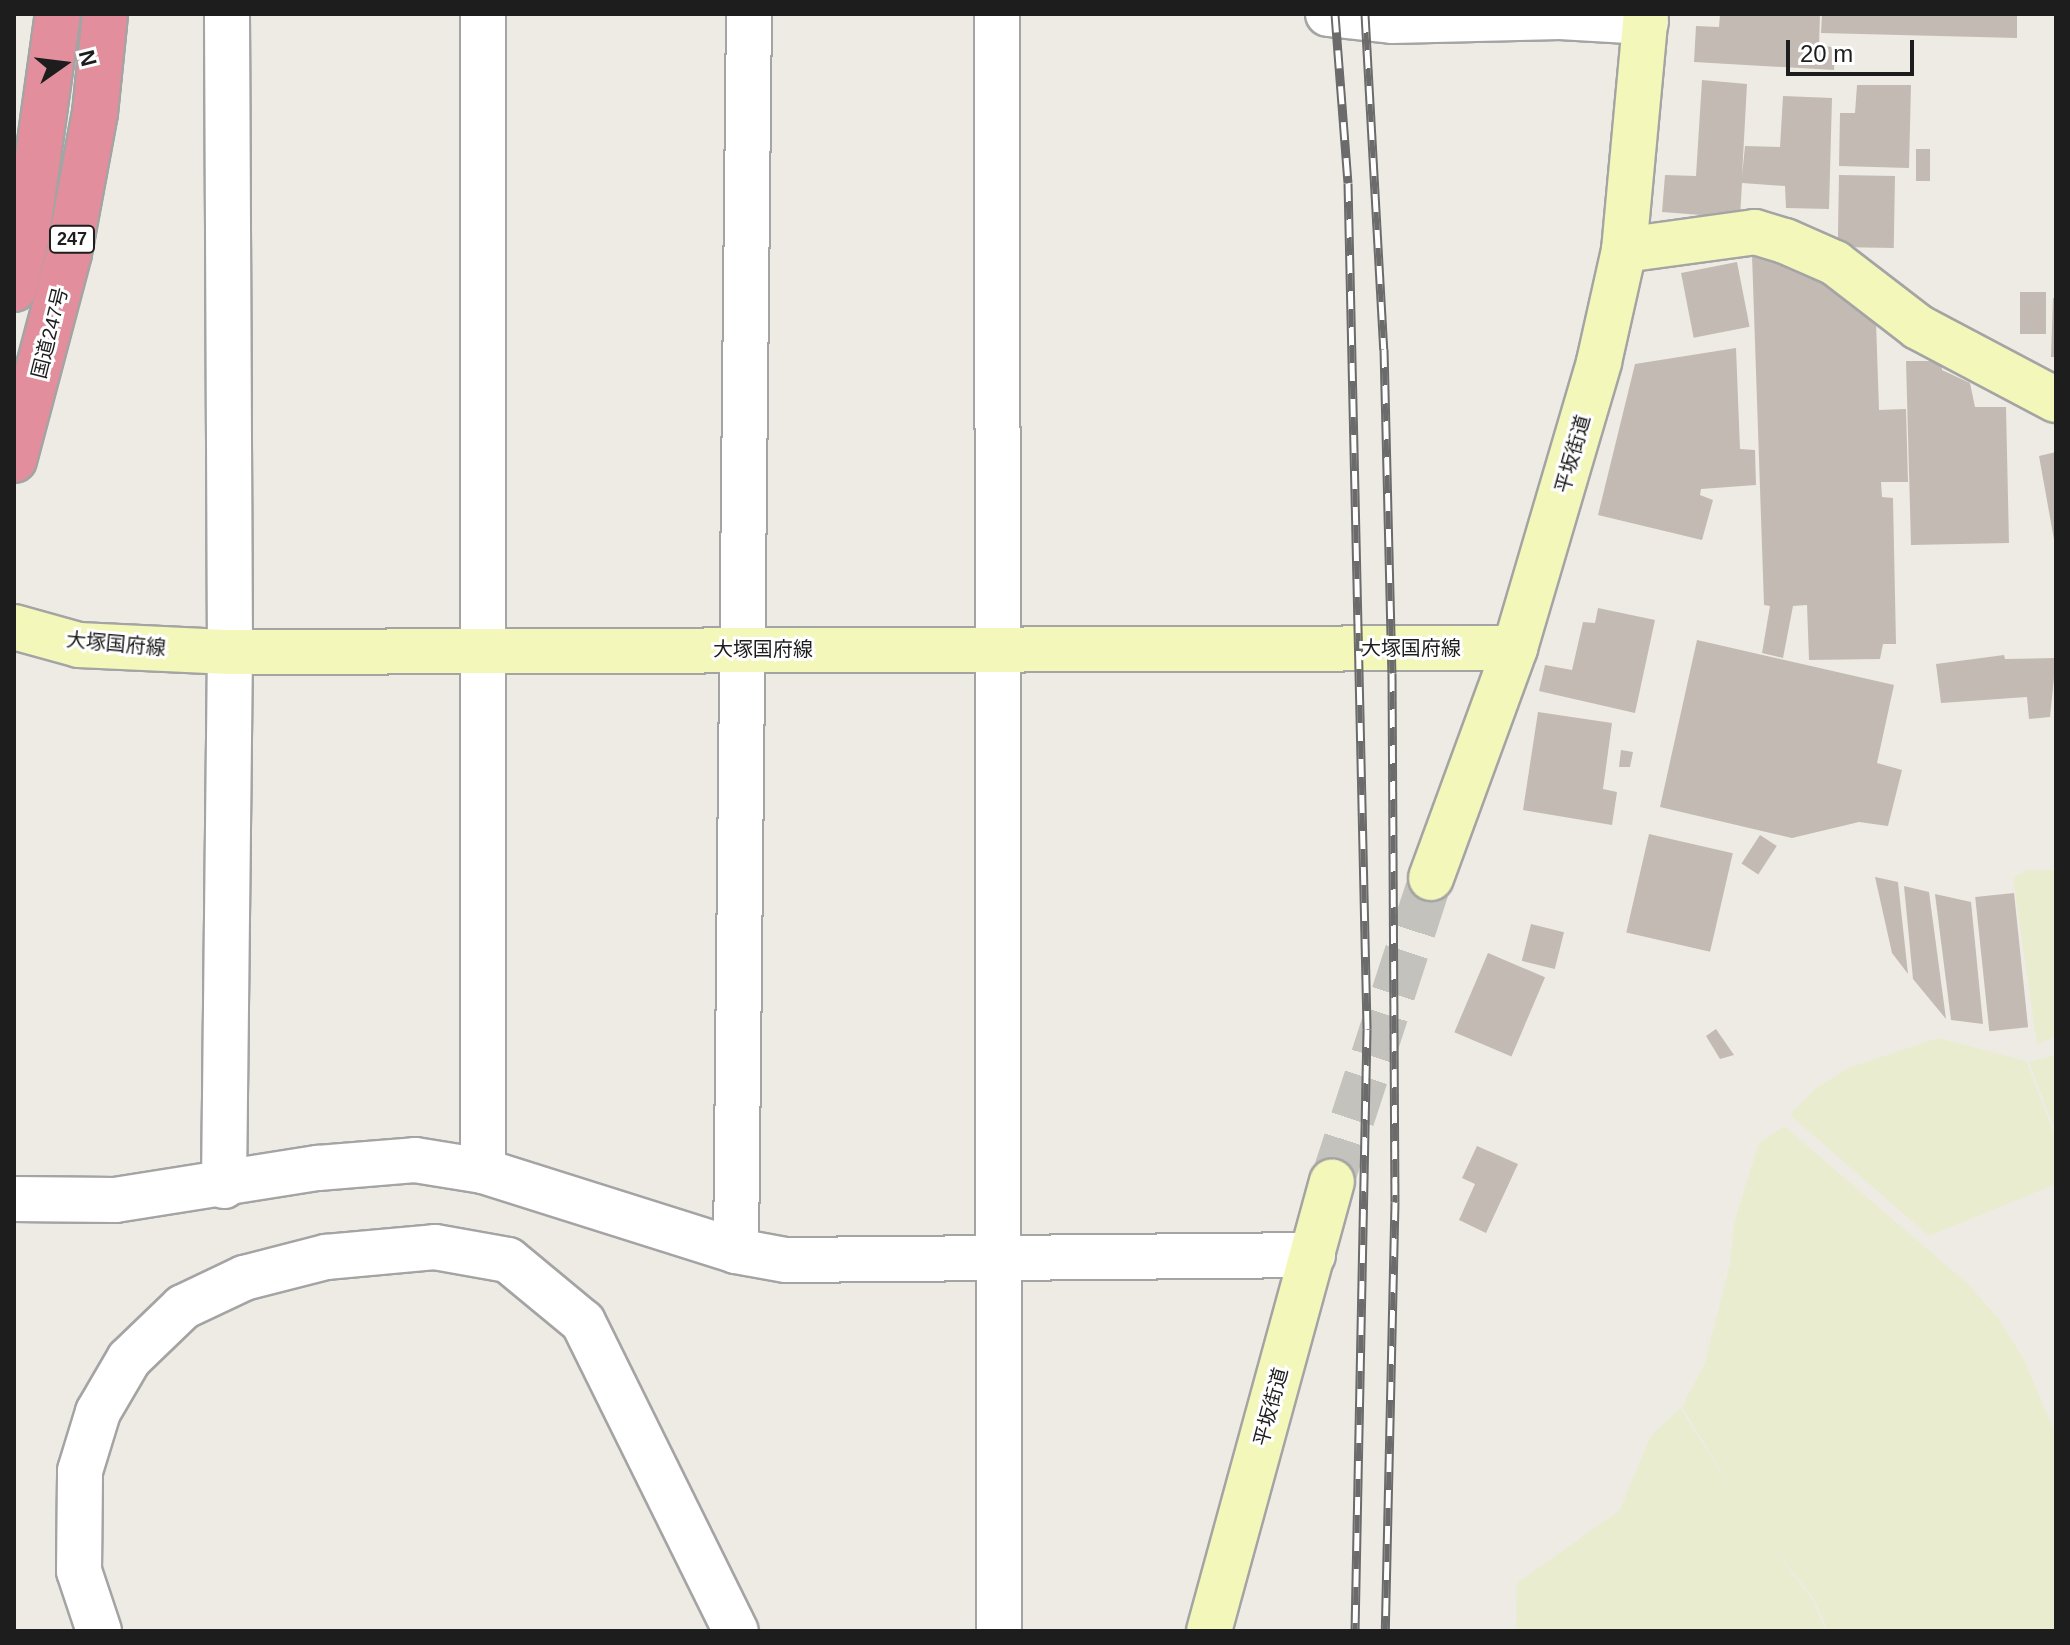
<!DOCTYPE html>
<html>
<head>
<meta charset="utf-8">
<style>
  body { margin:0 }
  #map { position:relative; width:2070px; height:1645px; overflow:hidden; background:#eeebe4; font-family:Arial,"Noto Sans JP",sans-serif }
  div>[style] { position:absolute }
  [style*='--x'] { left:calc(var(--x)*1px); top:calc(var(--y)*1px); width:calc(var(--w)*1px); rotate:calc(var(--a)*1deg) }
  .farmland>* { inset:0; background:#eaecd0 }
  .building>* { inset:0; background:#c3bab3; transform-origin:0 0 }
  .secondary-tunnel>* { height:44px; margin-top:-22px; transform-origin:0; background:repeating-linear-gradient(90deg,#c4c2bc 0 44px,transparent 0 66px) }
  .roads { filter:drop-shadow(2px 0 #a4a4a4) drop-shadow(-2px 0 #a4a4a4) drop-shadow(0 2px #a4a4a4) drop-shadow(0 -2px #a4a4a4) }
  .street>* { height:44px; margin:-22px; padding:0 22px; transform-origin:22px; border-radius:22px; background:#fff }
  .secondary>* { height:44px; margin:-22px; padding:0 22px; transform-origin:22px; border-radius:22px; background:#f3f7b9 }
  .highway>* { height:44px; margin:-22px; padding:0 22px; transform-origin:22px; border-radius:22px; background:#e38e9d }
  .rail>* { height:9px; margin-top:-4.5px; transform-origin:0; background:repeating-linear-gradient(90deg,#fff 0 18px,#6b6b6b 0 36px); box-sizing:border-box; border-block:2px solid #6b6b6b }
  span { translate:-50% -50%; white-space:nowrap; text-align:center; line-height:1.15; -webkit-text-stroke:6px #fff; paint-order:stroke }
  .shield-label span { padding:2px 6px; background:#fff; border:2px solid; border-radius:6px; -webkit-text-stroke-width:0 }
  .shield-label { font-size:18px; color:#1d1d1d; font-weight:700 }
  .street-label { font-size:20px; color:#1d1d1d }
  .frame { position:absolute; inset:0; border:16px solid #1d1d1d; pointer-events:none }
  .north { position:absolute; left:24px; top:24px; width:80px; height:80px; -webkit-text-stroke:6px #fff; paint-order:stroke; rotate:76deg; font-size:22px; font-weight:700; line-height:32px; text-align:center; color:#1d1d1d }
  .north::after { content:''; display:block; margin:auto; width:28px; height:36px; background:#1d1d1d; clip-path:polygon(50% 0,100% 100%,50% 72%,0 100%) }
  .scale { position:absolute; left:1786px; top:40px; width:128px; height:36px; box-sizing:border-box; border:4px solid #1d1d1d; border-top:0; padding-left:10px; font-size:24px; line-height:28px; white-space:nowrap; color:#1d1d1d; -webkit-text-stroke:6px #fff; paint-order:stroke }
</style>
</head>
<body>
<div id="map">
  <div class="farmland">
    <div style="clip-path:polygon(2027px 870px,2056px 870px,2056px 1036px,2037px 1045px,2013px 878px)"></div>
    <div style="clip-path:polygon(1938px 1038px,2026px 1061px,2056px 1139px,2056px 1184px,1929px 1236px,1790px 1115px,1816px 1088px,1848px 1068px)"></div>
    <div style="clip-path:polygon(2056px 1055px,2056px 1133px,2029px 1062px)"></div>
    <div style="clip-path:polygon(1784px 1126px,1968px 1284px,1999px 1319px,2024px 1360px,2056px 1435px,2056px 1631px,1828px 1631px,1813px 1597px,1762px 1535px,1812px 1599px,1826px 1631px,1516px 1631px,1517px 1583px,1620px 1510px,1650px 1437px,1680px 1408px,1747px 1514px,1682px 1407px,1705px 1363px,1730px 1264px,1734px 1223px,1759px 1143px)"></div>
  </div>
  <div class="building">
    <div style="clip-path:polygon(1720px 14px,1820px 14px,1819px 46px,1835px 47px,1834px 70px,1694px 62px,1696px 26px,1719px 27px)"></div>
    <div style="clip-path:polygon(1822px 14px,2017px 14px,2017px 38px,1821px 33px)"></div>
    <div style="clip-path:polygon(1702px 80px,1747px 84px,1742px 176px,1745px 146px,1780px 147px,1783px 96px,1832px 98px,1829px 209px,1786px 208px,1785px 186px,1742px 183px,1740px 218px,1662px 212px,1665px 175px,1696px 176px)"></div>
    <div style="clip-path:polygon(1857px 85px,1911px 85px,1909px 168px,1839px 166px,1840px 113px,1855px 113px)"></div>
    <div style="left:1916px;top:149px;width:14px;height:32px"></div>
    <div style="left:1839px;top:175px;width:56px;height:72px;rotate:1deg"></div>
    <div style="clip-path:polygon(1752px 255px,1813px 271px,1876px 321px,1879px 410px,1906px 409px,1908px 482px,1881px 482px,1882px 497px,1893px 498px,1896px 644px,1883px 644px,1880px 659px,1809px 660px,1807px 605px,1793px 606px,1783px 658px,1762px 653px,1770px 606px,1764px 605px)"></div>
    <div style="left:1737px;top:262px;width:66px;height:57px;rotate:79deg"></div>
    <div style="left:2020px;top:292px;width:26px;height:42px"></div>
    <div style="clip-path:polygon(2053px 298px,2056px 298px,2056px 357px,2051px 357px)"></div>
    <div style="clip-path:polygon(1736px 348px,1740px 449px,1755px 450px,1756px 485px,1701px 489px,1700px 495px,1713px 500px,1702px 540px,1598px 515px,1635px 364px)"></div>
    <div style="clip-path:polygon(1906px 361px,1941px 361px,1942px 370px,1970px 383px,1975px 407px,2006px 407px,2009px 543px,1911px 545px)"></div>
    <div style="clip-path:polygon(2056px 452px,2056px 545px,2055px 545px,2039px 456px)"></div>
    <div style="clip-path:polygon(1598px 608px,1655px 620px,1635px 713px,1539px 691px,1545px 665px,1572px 670px,1583px 622px,1595px 623px)"></div>
    <div style="clip-path:polygon(1697px 640px,1894px 685px,1877px 763px,1902px 770px,1888px 826px,1859px 822px,1792px 838px,1660px 807px)"></div>
    <div style="clip-path:polygon(2004px 655px,2005px 659px,2056px 658px,2050px 717px,2029px 719px,2027px 697px,1941px 703px,1936px 664px)"></div>
    <div style="clip-path:polygon(1538px 712px,1612px 723px,1603px 789px,1617px 792px,1612px 825px,1523px 810px)"></div>
    <div style="clip-path:polygon(1621px 750px,1633px 752px,1630px 767px,1619px 767px)"></div>
    <div style="left:1649px;top:834px;width:86px;height:101px;rotate:13deg"></div>
    <div style="left:1760px;top:835px;width:20px;height:34px;rotate:33deg"></div>
    <div style="clip-path:polygon(1875px 877px,1898px 882px,1908px 974px,1892px 953px)"></div>
    <div style="clip-path:polygon(1904px 886px,1929px 892px,1946px 1019px,1913px 979px)"></div>
    <div style="left:2014px;top:893px;width:135px;height:39px;rotate:84deg"></div>
    <div style="clip-path:polygon(1935px 894px,1971px 902px,1983px 1024px,1951px 1020px)"></div>
    <div style="left:1531px;top:924px;width:34px;height:38px;rotate:14deg"></div>
    <div style="left:1488px;top:953px;width:62px;height:86px;rotate:23deg"></div>
    <div style="clip-path:polygon(1716px 1029px,1734px 1055px,1720px 1059px,1706px 1036px)"></div>
    <div style="clip-path:polygon(1477px 1146px,1518px 1164px,1486px 1233px,1459px 1220px,1475px 1184px,1462px 1178px)"></div>
  </div>
  <div class="secondary-tunnel">
    <div style="--x:1332;--y:1182;--w:320;--a:-72"></div>
  </div>
  <div class="roads">
    <div class="street">
      <div style="--x:997;--y:14;--w:1617;--a:89.93"></div>
      <div style="--x:1328;--y:14;--w:64;--a:6.2"></div>
      <div style="--x:1392;--y:21;--w:168;--a:-1.4"></div>
      <div style="--x:1560;--y:17;--w:86;--a:3.3"></div>
      <div style="--x:483;--y:1171;--w:1157;--a:-90"></div>
      <div style="--x:224;--y:1186;--w:534;--a:-89.36"></div>
      <div style="--x:230;--y:652;--w:638;--a:-90.27"></div>
      <div style="--x:14;--y:1199;--w:101;--a:0.6"></div>
      <div style="--x:115;--y:1200;--w:206;--a:-9"></div>
      <div style="--x:318;--y:1168;--w:97;--a:-4.7"></div>
      <div style="--x:415;--y:1160;--w:69;--a:9.2"></div>
      <div style="--x:483;--y:1171;--w:265;--a:17.5"></div>
      <div style="--x:736;--y:1251;--w:51;--a:10.2"></div>
      <div style="--x:786;--y:1260;--w:527;--a:-0.54"></div>
      <div style="--x:736;--y:1251;--w:1237;--a:-89.4"></div>
      <div style="--x:99;--y:1631;--w:63;--a:-108.4"></div>
      <div style="--x:79;--y:1571;--w:100;--a:-89.4"></div>
      <div style="--x:80;--y:1471;--w:62;--a:-73"></div>
      <div style="--x:98;--y:1412;--w:61;--a:-59.7"></div>
      <div style="--x:129;--y:1359;--w:75;--a:-43.9"></div>
      <div style="--x:183;--y:1307;--w:68;--a:-25.4"></div>
      <div style="--x:244;--y:1278;--w:85;--a:-14.4"></div>
      <div style="--x:326;--y:1257;--w:109;--a:-5.2"></div>
      <div style="--x:435;--y:1247;--w:74;--a:10.1"></div>
      <div style="--x:508;--y:1260;--w:97;--a:39.6"></div>
      <div style="--x:583;--y:1322;--w:345;--a:63.7"></div>
    </div>
    <div class="secondary">
      <div style="--x:1624;--y:250;--w:132;--a:-7.8"></div>
      <div style="--x:1755;--y:232;--w:31;--a:17"></div>
      <div style="--x:1785;--y:241;--w:55;--a:23.7"></div>
      <div style="--x:1835;--y:263;--w:105;--a:37.6"></div>
      <div style="--x:1918;--y:327;--w:156;--a:27.9"></div>
      <div style="--x:14;--y:627;--w:67;--a:15.5"></div>
      <div style="--x:79;--y:645;--w:151;--a:2.7"></div>
      <div style="--x:230;--y:652;--w:1285;--a:-0.18"></div>
      <div style="--x:1431;--y:878;--w:245;--a:-69.9"></div>
      <div style="--x:1515;--y:648;--w:298;--a:-73.6"></div>
      <div style="--x:1599;--y:362;--w:115;--a:-77.4"></div>
      <div style="--x:1624;--y:250;--w:237;--a:-84.7"></div>
      <div style="--x:1209;--y:1631;--w:466;--a:-74.7"></div>
    </div>
    <div class="highway">
      <div style="--x:14;--y:289;--w:55;--a:-76.2"></div>
      <div style="--x:27;--y:236;--w:224;--a:-82.1"></div>
      <div style="--x:14;--y:460;--w:214;--a:-75.1"></div>
      <div style="--x:69;--y:253;--w:142;--a:-79.5"></div>
      <div style="--x:95;--y:113;--w:100;--a:-84.2"></div>
    </div>
  </div>
  <div class="rail">
    <div style="--x:1335;--y:14;--w:169;--a:85.6"></div>
    <div style="--x:1348;--y:183;--w:846;--a:88.71"></div>
    <div style="--x:1367;--y:1029;--w:602;--a:91.14"></div>
    <div style="--x:1365;--y:14;--w:336;--a:86.8"></div>
    <div style="--x:1384;--y:349;--w:324;--a:88.6"></div>
    <div style="--x:1392;--y:673;--w:529;--a:89.68"></div>
    <div style="--x:1395;--y:1202;--w:429;--a:91.3"></div>
  </div>
  <div class="shield-label">
    <span style="left:72px;top:239px">247</span>
  </div>
  <div class="street-label">
    <span style="left:50px;top:333px;rotate:-76deg">国道247号</span>
    <span style="left:1573px;top:454px;rotate:-74deg">平坂街道</span>
    <span style="left:116px;top:644px;rotate:5deg">大塚国府線</span>
    <span style="left:1411px;top:648px">大塚国府線</span>
    <span style="left:763px;top:649px">大塚国府線</span>
    <span style="left:1271px;top:1407px;rotate:-75deg">平坂街道</span>
  </div>
  <div class="frame"></div>
  <div class="north">N</div>
  <div class="scale">20 m</div>
</div>
</body>
</html>
